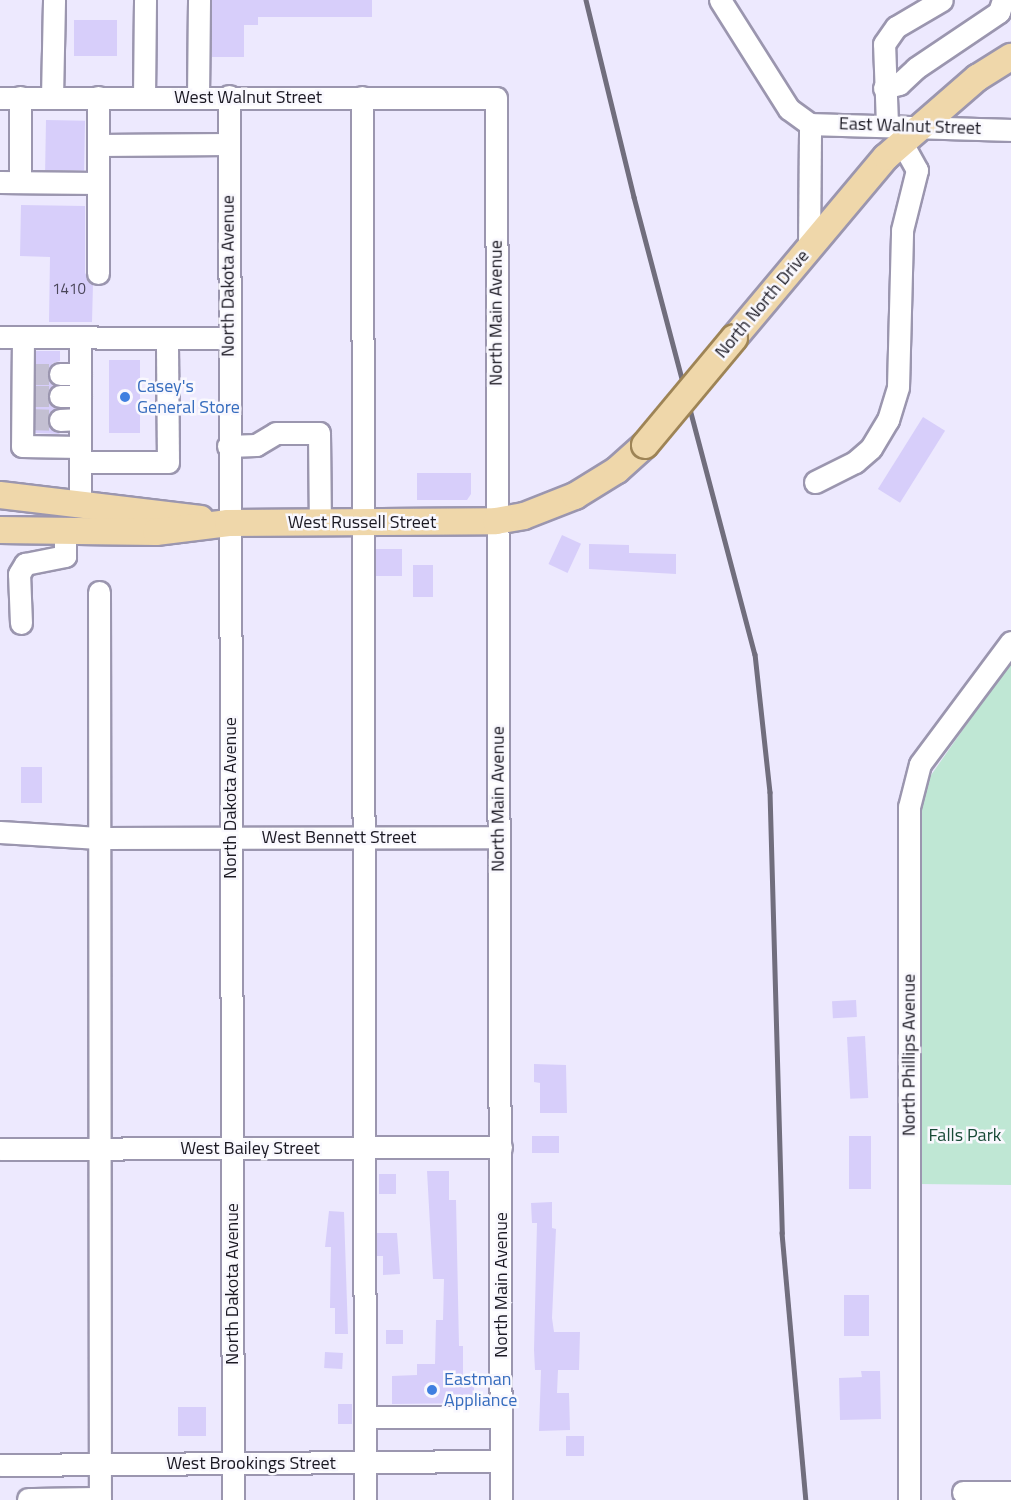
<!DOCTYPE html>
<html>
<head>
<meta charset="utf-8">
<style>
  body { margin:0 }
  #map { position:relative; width:1011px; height:1500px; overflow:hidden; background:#ede9fe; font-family:"Titillium Web",sans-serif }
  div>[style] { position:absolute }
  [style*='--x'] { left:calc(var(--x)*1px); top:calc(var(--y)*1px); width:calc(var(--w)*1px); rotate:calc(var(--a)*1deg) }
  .green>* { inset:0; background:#bfe7d4 }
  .building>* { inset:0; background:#d7cefa; transform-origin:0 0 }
  .minor-tunnel>* { height:21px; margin-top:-10.5px; transform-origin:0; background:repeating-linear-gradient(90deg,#c3bfd2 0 21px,transparent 0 31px) }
  .roads { filter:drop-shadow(2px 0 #9b96af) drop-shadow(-2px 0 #9b96af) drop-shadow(0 2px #9b96af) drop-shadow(0 -2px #9b96af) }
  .minor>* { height:21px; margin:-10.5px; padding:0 10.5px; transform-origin:10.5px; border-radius:10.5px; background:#fff }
  .major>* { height:26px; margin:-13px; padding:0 13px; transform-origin:13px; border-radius:13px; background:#efd7aa }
  .rail>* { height:4.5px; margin:-2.25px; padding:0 2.25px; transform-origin:2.25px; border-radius:2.25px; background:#716e7d }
  .bridges { filter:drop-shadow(2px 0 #9e8456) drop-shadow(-2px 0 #9e8456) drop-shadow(0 2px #9e8456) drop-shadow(0 -2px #9e8456) }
  .major-bridge>* { height:26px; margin:-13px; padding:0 13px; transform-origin:13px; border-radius:13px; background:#efd7aa }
  .dots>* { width:16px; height:16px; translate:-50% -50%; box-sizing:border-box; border:3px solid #f9f8fe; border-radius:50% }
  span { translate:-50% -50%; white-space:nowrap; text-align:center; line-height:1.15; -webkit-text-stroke:5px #f9f8fe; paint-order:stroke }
  .number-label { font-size:15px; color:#4a4659 }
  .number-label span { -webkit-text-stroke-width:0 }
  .street-label { font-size:18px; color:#1b1923 }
  .shop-label { font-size:18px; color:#366cbe }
  .left { translate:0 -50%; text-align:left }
  .park-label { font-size:18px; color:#184a37 }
</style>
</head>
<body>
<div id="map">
  <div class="green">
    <div style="clip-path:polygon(1011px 661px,1011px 1185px,918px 1184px,922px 788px)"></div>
  </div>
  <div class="building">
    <div style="clip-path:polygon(212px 0,372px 0,372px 17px,258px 17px,258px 25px,244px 25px,244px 57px,212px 57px)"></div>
    <div style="left:74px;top:20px;width:43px;height:36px"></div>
    <div style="left:46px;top:120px;width:39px;height:50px;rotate:1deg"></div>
    <div style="clip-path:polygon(21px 205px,85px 206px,85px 273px,93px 284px,92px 322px,49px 322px,50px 257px,20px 256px)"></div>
    <div style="clip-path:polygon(36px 351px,60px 351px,60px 361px,53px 363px,47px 373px,54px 385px,49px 390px,49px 402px,57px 408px,49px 414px,47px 421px,60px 434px,35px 433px)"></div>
    <div style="left:109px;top:360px;width:31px;height:73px"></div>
    <div style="left:923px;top:417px;width:26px;height:85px;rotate:32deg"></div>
    <div style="clip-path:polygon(417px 473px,471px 473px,471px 494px,467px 500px,417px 500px)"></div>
    <div style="left:562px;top:535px;width:21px;height:32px;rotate:25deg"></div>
    <div style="clip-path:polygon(589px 544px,629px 545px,629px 553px,676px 554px,676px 574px,589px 569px)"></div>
    <div style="left:376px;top:549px;width:26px;height:27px"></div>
    <div style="left:413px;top:565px;width:20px;height:32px"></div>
    <div style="left:21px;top:767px;width:21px;height:36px"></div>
    <div style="left:856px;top:1000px;width:17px;height:24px;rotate:87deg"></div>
    <div style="left:865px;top:1036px;width:62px;height:18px;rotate:87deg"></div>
    <div style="clip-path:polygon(534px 1064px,566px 1065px,567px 1113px,540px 1113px,540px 1083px,534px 1082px)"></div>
    <div style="left:532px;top:1136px;width:27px;height:17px"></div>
    <div style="left:849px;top:1136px;width:22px;height:53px"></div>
    <div style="clip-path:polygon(427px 1171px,449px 1171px,449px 1200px,456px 1200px,459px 1346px,463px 1346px,463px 1375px,474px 1374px,474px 1403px,392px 1404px,392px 1376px,417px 1375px,417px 1364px,435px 1364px,436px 1320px,443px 1320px,444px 1279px,433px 1279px)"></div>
    <div style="left:379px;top:1174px;width:17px;height:20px"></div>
    <div style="clip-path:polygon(552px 1202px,552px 1228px,556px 1229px,552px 1318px,554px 1332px,580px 1332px,579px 1370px,558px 1370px,557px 1393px,569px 1393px,570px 1430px,539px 1431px,541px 1370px,535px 1370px,534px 1350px,537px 1223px,532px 1223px,531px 1203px)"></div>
    <div style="clip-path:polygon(329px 1211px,344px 1212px,348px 1334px,335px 1334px,335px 1308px,330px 1308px,331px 1247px,325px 1247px)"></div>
    <div style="clip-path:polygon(377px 1233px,397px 1233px,400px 1274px,383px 1275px,383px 1256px,377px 1256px)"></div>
    <div style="left:844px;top:1295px;width:25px;height:41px"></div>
    <div style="left:386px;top:1330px;width:17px;height:14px"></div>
    <div style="left:325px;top:1352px;width:18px;height:16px;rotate:3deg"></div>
    <div style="clip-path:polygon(861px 1371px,880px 1371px,881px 1419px,840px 1420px,839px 1378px,862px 1377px)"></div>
    <div style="left:338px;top:1404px;width:14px;height:20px"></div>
    <div style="left:178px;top:1407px;width:28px;height:29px"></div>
    <div style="left:566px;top:1436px;width:18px;height:20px"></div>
  </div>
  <div class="minor-tunnel">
    <div style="--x:28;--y:374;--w:32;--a:0"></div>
    <div style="--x:28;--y:396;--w:32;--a:0"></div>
    <div style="--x:28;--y:419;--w:32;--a:2"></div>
  </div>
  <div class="roads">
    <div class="minor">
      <div style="--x:720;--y:0;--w:129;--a:57.7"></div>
      <div style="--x:789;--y:109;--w:26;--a:36"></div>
      <div style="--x:884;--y:88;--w:16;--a:-15"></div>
      <div style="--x:899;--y:84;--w:23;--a:-43"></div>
      <div style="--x:916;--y:68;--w:100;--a:-34"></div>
      <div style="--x:999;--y:12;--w:13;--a:-72"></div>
      <div style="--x:229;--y:96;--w:1404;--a:89.84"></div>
      <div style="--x:20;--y:97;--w:85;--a:90"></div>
      <div style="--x:52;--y:97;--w:97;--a:-88.8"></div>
      <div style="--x:144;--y:97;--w:97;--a:-89.4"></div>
      <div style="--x:198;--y:97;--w:97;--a:-89.4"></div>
      <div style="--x:362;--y:97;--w:1403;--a:89.88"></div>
      <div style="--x:0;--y:98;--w:496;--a:0"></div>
      <div style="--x:496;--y:98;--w:1402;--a:89.8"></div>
      <div style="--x:810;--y:124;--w:201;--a:1.7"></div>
      <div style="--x:887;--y:124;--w:80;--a:-92.1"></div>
      <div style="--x:884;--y:44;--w:21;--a:-55"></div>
      <div style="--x:896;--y:27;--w:53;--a:-30.4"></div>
      <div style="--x:98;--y:145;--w:131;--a:-0.4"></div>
      <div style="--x:0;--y:182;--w:97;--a:0.6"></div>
      <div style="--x:809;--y:248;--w:124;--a:-89.5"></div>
      <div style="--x:98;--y:273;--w:176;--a:-90"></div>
      <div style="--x:0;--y:337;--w:228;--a:0.3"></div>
      <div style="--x:23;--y:337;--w:109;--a:90.5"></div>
      <div style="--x:22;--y:446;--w:58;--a:1"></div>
      <div style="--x:60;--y:374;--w:20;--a:0"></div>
      <div style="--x:60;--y:396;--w:20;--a:0"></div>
      <div style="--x:60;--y:420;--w:20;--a:-3"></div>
      <div style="--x:228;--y:446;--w:28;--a:-2"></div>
      <div style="--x:256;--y:445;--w:23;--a:-31"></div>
      <div style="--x:276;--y:433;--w:43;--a:0"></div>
      <div style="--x:319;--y:433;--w:89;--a:89.4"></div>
      <div style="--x:80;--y:462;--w:88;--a:0"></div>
      <div style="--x:168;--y:462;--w:124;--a:-90.5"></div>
      <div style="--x:815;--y:482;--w:45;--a:-26.6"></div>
      <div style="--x:855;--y:462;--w:21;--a:-41"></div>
      <div style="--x:871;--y:448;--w:33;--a:-59"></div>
      <div style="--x:888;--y:420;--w:34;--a:-73"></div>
      <div style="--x:898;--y:387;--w:157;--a:-88.5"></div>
      <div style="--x:902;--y:230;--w:62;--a:-76"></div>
      <div style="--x:917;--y:170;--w:31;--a:-119"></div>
      <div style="--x:80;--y:502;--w:165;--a:-90"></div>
      <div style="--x:99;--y:592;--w:908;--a:89.94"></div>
      <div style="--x:21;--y:623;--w:49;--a:-92.3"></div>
      <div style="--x:19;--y:574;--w:12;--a:-59"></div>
      <div style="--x:25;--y:564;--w:41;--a:-11.3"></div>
      <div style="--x:65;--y:556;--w:25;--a:-90"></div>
      <div style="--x:0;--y:832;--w:99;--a:3.5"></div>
      <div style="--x:99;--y:838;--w:399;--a:-0.1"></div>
      <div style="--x:0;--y:1149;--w:501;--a:-0.23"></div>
      <div style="--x:365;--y:1417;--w:136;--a:0"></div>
      <div style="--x:0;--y:1465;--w:501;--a:-0.46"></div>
      <div style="--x:963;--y:1492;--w:48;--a:0"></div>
      <div style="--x:28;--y:1499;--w:72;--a:-0.8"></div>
      <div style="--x:909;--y:1500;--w:693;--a:-90"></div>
      <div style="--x:909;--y:807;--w:44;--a:-75.7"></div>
      <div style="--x:920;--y:764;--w:152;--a:-53.3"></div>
    </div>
    <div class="major">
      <div style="--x:734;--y:338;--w:236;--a:-50"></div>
      <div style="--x:886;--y:157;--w:121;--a:-41"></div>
      <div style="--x:977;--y:78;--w:40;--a:-32"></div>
      <div style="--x:0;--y:495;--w:202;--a:6.8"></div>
      <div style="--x:0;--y:530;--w:156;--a:0.7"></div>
      <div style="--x:156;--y:532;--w:73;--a:-7.1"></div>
      <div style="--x:228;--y:523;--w:268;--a:-0.4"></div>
      <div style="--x:496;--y:521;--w:28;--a:-10"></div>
      <div style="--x:524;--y:516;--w:55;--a:-21.4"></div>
      <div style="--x:575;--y:496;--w:49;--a:-31.8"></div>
      <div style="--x:617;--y:470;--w:38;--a:-42"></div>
    </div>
  </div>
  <div class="rail">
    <div style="--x:586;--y:0;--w:203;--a:76.3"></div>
    <div style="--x:634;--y:197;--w:473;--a:75.2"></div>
    <div style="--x:755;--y:654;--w:139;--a:83.8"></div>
    <div style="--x:770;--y:792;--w:441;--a:88.4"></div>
    <div style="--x:782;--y:1233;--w:268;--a:84.9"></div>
  </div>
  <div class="bridges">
    <div class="major-bridge">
      <div style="--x:645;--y:445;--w:139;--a:-50.2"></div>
    </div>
  </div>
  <div class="dots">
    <div style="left:125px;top:397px;background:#3f7fe0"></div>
    <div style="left:432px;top:1390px;background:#3f7fe0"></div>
  </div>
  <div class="number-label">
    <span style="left:69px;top:289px">1410</span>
  </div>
  <div class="street-label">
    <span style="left:248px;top:97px">West Walnut Street</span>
    <span style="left:910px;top:126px;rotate:2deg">East Walnut Street</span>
    <span style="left:228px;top:276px;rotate:-90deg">North Dakota Avenue</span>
    <span style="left:762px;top:304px;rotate:-50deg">North North Drive</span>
    <span style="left:496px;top:313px;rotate:-90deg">North Main Avenue</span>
    <span style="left:362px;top:522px">West Russell Street</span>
    <span style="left:230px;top:798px;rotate:-90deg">North Dakota Avenue</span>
    <span style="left:498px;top:799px;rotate:-90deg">North Main Avenue</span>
    <span style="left:339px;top:837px">West Bennett Street</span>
    <span style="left:909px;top:1055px;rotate:-90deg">North Phillips Avenue</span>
    <span style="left:250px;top:1148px">West Bailey Street</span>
    <span style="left:232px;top:1284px;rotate:-90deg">North Dakota Avenue</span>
    <span style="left:501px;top:1285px;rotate:-90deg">North Main Avenue</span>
    <span style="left:251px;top:1463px">West Brookings Street</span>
  </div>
  <div class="shop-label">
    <span class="left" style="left:137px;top:397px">Casey's<br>General Store</span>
    <span class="left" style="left:444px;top:1390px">Eastman<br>Appliance</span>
  </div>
  <div class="park-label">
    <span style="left:965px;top:1135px">Falls Park</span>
  </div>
</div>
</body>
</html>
